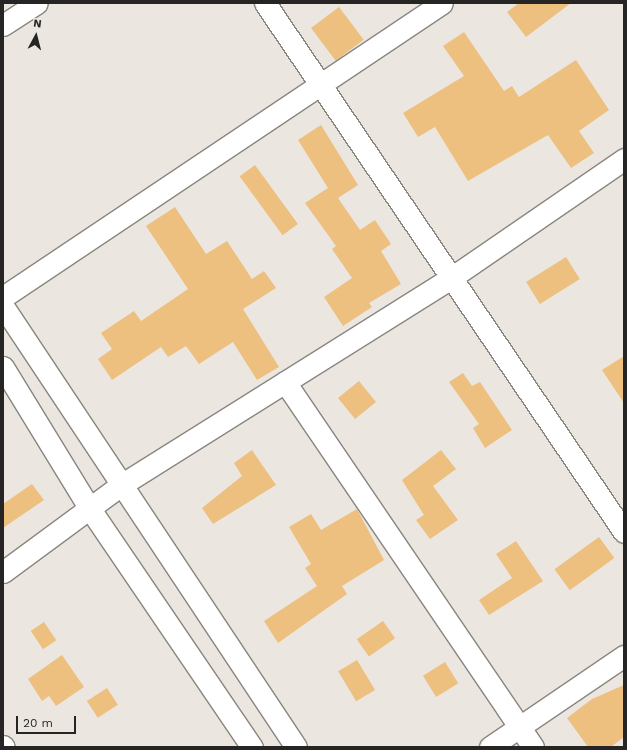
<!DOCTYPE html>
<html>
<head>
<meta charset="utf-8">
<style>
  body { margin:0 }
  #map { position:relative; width:627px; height:750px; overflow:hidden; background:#ebe6e0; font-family:"Work Sans",sans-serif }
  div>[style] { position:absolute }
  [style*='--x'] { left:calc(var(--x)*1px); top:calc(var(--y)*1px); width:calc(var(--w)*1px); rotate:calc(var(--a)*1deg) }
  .building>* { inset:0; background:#edc07f; transform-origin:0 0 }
  .roads { filter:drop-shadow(1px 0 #89857f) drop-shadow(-1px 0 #89857f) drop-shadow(0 1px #89857f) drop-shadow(0 -1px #89857f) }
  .minor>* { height:21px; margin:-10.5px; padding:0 10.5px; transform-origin:10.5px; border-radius:10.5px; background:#fff }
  span { translate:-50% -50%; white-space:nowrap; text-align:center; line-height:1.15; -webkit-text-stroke:4px #ebe6e0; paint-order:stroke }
  .frame { position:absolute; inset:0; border:4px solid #272523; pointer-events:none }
  .north { position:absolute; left:16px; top:16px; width:40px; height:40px; -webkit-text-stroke:3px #ebe6e0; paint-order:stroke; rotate:7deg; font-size:11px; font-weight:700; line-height:16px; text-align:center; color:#272523 }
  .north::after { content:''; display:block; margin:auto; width:14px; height:18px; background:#272523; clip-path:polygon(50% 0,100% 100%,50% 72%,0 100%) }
  .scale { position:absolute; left:16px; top:716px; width:60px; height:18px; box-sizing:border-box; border:2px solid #272523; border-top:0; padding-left:5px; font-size:12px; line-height:14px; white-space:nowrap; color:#272523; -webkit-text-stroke:3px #ebe6e0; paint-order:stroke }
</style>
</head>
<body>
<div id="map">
  <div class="building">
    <div style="clip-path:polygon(519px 3px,571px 3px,526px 37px,507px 12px)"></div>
    <div style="left:339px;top:7px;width:41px;height:35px;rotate:53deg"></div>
    <div style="clip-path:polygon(464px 32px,504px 91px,512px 86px,519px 97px,576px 60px,609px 110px,579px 131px,594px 153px,571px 168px,548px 135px,468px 181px,435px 127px,418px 137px,403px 113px,464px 76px,443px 46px)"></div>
    <div style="clip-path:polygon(321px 125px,358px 185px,338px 198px,360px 230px,375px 220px,391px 244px,381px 251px,401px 284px,369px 303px,372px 307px,343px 326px,324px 297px,352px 278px,332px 249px,336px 246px,305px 203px,328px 188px,298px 140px)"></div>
    <div style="left:255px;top:165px;width:73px;height:19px;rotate:54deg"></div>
    <div style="clip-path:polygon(175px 207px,206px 254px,227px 241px,252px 279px,264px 271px,276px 288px,243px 309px,279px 367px,257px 380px,233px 342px,199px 364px,186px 346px,168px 357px,161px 347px,112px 380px,98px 359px,112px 349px,101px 333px,134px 311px,141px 321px,188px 289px,146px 226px)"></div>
    <div style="left:566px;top:257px;width:26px;height:47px;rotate:58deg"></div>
    <div style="clip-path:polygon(624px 356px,624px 403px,602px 370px)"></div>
    <div style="clip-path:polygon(463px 373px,472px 386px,480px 382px,512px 430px,485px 448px,473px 428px,479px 424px,449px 382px)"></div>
    <div style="left:359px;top:381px;width:27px;height:27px;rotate:51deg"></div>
    <div style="clip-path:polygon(252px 450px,276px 485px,213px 524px,202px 508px,242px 476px,234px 463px)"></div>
    <div style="clip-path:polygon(441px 450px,456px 469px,433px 486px,458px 520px,430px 539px,416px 520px,424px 515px,402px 480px)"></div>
    <div style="clip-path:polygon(32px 484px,44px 500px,3px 528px,3px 504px)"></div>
    <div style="clip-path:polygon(357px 509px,384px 560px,342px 586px,347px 594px,278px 643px,264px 621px,317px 586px,305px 568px,311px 564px,289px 527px,311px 514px,321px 530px)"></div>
    <div style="left:599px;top:537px;width:26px;height:55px;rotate:54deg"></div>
    <div style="clip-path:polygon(516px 541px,543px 581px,489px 615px,479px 600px,512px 578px,496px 554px)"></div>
    <div style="left:383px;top:621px;width:21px;height:32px;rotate:55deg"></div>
    <div style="left:44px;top:622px;width:22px;height:16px;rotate:56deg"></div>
    <div style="clip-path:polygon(62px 655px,84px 687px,56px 706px,49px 696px,42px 701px,28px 679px)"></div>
    <div style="left:357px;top:660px;width:35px;height:22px;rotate:59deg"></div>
    <div style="left:445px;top:662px;width:25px;height:26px;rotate:58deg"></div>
    <div style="clip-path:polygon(624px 685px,624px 737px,611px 747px,588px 747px,567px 718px,592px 699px)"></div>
    <div style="left:107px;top:688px;width:20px;height:24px;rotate:57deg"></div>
  </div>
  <div class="roads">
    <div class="minor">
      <div style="--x:265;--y:3;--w:639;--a:55.84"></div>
      <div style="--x:3;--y:25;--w:40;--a:-32.9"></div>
      <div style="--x:3;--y:297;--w:528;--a:-33.81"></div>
      <div style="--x:3;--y:306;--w:529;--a:56.4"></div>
      <div style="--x:3;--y:367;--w:167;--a:58.5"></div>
      <div style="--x:90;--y:509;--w:288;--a:55.8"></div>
      <div style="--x:285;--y:382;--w:441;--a:55.8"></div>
      <div style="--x:3;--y:572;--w:147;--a:-36.4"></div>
      <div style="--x:121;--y:485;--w:390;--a:-32.1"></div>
      <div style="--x:451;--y:278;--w:210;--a:-34.5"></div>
      <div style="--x:3;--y:746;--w:1;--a:45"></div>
      <div style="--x:490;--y:747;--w:162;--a:-34.2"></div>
    </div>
  </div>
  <div class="frame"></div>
  <div class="north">N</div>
  <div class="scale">20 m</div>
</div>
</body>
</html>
